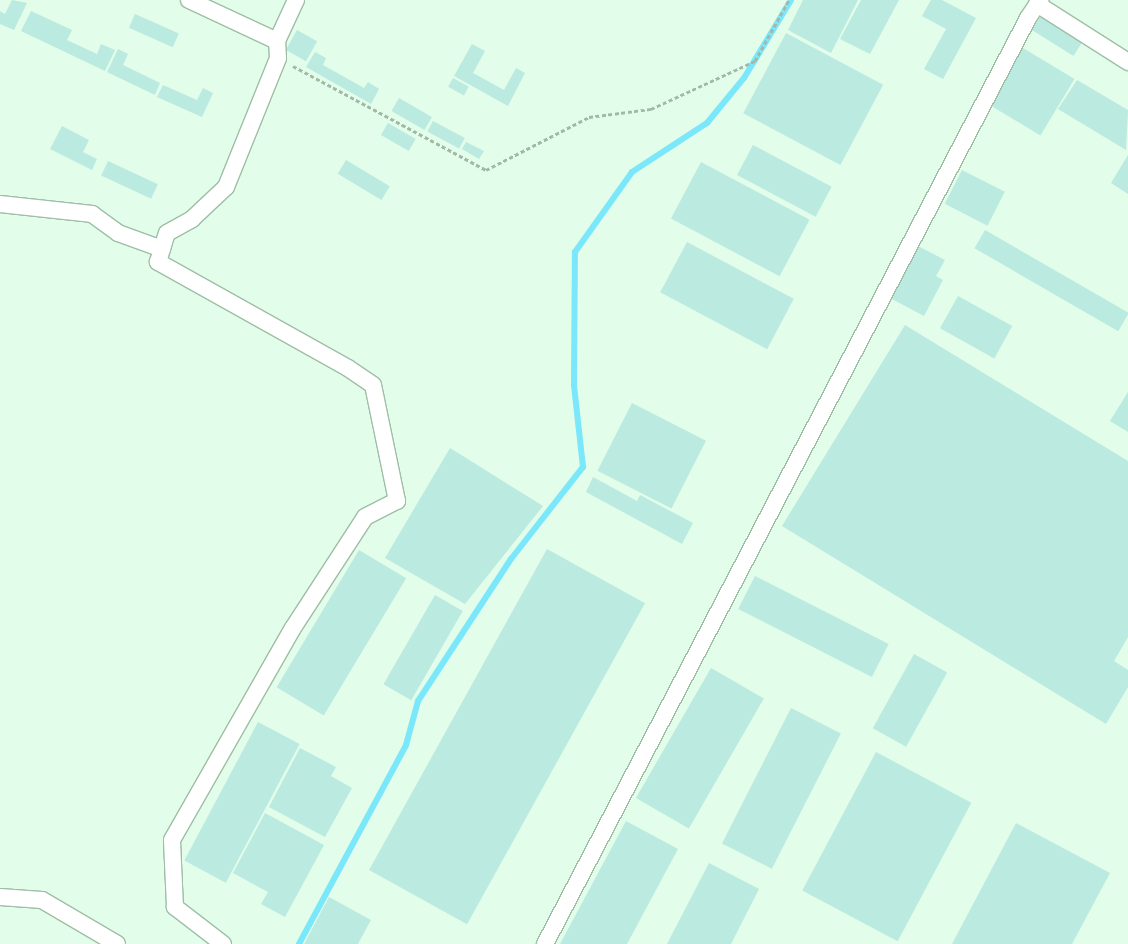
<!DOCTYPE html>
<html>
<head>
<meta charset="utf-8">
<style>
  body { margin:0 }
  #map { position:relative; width:1128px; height:944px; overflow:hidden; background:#e2fde9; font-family:"Playfair Display",serif }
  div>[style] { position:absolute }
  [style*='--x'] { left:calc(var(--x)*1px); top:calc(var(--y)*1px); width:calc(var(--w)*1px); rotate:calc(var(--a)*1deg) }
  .stream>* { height:6px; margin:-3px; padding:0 3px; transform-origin:3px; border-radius:3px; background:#7be7fa }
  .building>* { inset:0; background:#bbeae0; transform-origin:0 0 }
  .path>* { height:3px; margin-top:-1.5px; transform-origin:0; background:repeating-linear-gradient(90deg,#a2b8a8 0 4px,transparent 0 6.5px) }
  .roads { filter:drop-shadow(1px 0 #9ebea6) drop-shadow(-1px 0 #9ebea6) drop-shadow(0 1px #9ebea6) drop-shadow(0 -1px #9ebea6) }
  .minor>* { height:16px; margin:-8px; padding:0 8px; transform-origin:8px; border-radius:8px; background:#fff }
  span { translate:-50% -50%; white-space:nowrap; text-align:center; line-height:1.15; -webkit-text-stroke:5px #e2fde9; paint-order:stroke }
</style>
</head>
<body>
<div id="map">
  <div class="stream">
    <div style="--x:299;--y:944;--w:226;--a:-61.7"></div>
    <div style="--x:406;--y:745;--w:46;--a:-74.7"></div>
    <div style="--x:418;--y:701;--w:170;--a:-56.8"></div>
    <div style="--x:511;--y:559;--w:117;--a:-52"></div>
    <div style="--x:583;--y:467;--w:82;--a:-96.3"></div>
    <div style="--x:574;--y:385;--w:133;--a:-89.6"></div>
    <div style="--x:575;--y:252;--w:98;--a:-54.5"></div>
    <div style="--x:632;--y:172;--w:90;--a:-33.2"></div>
    <div style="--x:707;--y:123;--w:58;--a:-50.6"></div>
    <div style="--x:744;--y:78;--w:91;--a:-58.9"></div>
  </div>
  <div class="building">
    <div style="clip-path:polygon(12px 0,27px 3px,14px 30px,0 24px,0 11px,5px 14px)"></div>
    <div style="clip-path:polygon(803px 0,858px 0,831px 53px,788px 30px)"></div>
    <div style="clip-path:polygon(861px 0,899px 0,870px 54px,840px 39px)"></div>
    <div style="clip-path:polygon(931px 0,942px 0,976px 18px,943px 79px,924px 69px,946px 29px,922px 16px)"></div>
    <div style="clip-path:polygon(31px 11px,72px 30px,67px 40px,97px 54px,101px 44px,115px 50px,105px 71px,21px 31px)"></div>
    <div style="left:135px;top:14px;width:48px;height:15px;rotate:24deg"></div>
    <div style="left:1042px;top:14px;width:49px;height:19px;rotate:32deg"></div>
    <div style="left:297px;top:30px;width:23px;height:23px;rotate:29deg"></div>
    <div style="left:786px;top:33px;width:110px;height:91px;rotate:28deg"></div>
    <div style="clip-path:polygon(472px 44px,485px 51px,473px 73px,504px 90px,516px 68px,525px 73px,508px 106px,454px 76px)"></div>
    <div style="left:1023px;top:48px;width:60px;height:66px;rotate:31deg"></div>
    <div style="clip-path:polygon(118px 49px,128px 54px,123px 65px,160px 83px,155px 95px,107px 72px)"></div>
    <div style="clip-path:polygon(315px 52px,326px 58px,323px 65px,364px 88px,368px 82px,379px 89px,371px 104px,306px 67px)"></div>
    <div style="left:453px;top:78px;width:18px;height:10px;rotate:29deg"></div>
    <div style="clip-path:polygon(1077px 80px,1128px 110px,1126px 150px,1058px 109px)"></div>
    <div style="clip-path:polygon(163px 85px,197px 100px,203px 88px,213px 93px,202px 117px,157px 97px)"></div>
    <div style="left:399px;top:98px;width:38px;height:15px;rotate:30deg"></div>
    <div style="left:433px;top:121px;width:36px;height:12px;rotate:28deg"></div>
    <div style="left:388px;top:123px;width:32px;height:14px;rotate:30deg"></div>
    <div style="clip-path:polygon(62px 126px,89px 140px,83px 152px,97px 159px,92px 170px,50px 149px)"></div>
    <div style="clip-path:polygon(466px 142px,484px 151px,479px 159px,462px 149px)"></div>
    <div style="left:753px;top:145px;width:89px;height:34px;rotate:28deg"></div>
    <div style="clip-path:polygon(1128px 155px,1128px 194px,1111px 183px)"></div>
    <div style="left:346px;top:160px;width:51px;height:16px;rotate:31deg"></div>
    <div style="left:108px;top:161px;width:55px;height:16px;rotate:25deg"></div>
    <div style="left:701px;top:162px;width:123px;height:64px;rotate:28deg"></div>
    <div style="left:962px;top:170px;width:48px;height:38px;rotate:27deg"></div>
    <div style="left:985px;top:230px;width:166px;height:21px;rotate:30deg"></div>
    <div style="left:687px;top:242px;width:121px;height:57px;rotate:28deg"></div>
    <div style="clip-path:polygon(918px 246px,945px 260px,936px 276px,943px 280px,924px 316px,890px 298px)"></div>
    <div style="left:958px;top:296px;width:62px;height:37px;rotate:29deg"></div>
    <div style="clip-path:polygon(905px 325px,1128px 461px,1128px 637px,1114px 661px,1128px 670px,1128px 687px,1106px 724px,782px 526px)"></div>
    <div style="clip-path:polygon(1128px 392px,1128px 432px,1110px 421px)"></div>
    <div style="left:632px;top:403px;width:83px;height:76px;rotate:27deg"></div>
    <div style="clip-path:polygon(450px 448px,543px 506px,465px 604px,385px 558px)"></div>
    <div style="clip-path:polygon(593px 477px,637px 501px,640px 495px,693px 523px,682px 544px,586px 492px)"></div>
    <div style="left:547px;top:549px;width:112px;height:367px;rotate:29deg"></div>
    <div style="left:359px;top:550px;width:55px;height:160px;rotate:31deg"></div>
    <div style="left:755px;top:576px;width:150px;height:37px;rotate:27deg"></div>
    <div style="left:435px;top:595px;width:32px;height:103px;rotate:30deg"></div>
    <div style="left:914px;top:654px;width:38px;height:85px;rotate:29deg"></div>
    <div style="left:711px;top:668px;width:61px;height:150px;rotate:30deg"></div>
    <div style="left:791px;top:708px;width:56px;height:152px;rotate:27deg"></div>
    <div style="left:258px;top:722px;width:47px;height:157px;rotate:28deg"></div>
    <div style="clip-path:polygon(300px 748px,336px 767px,331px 776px,352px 788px,325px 837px,269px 807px)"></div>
    <div style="left:876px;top:752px;width:108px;height:157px;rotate:28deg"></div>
    <div style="clip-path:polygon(265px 813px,324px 845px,285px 917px,261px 904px,268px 892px,233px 873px)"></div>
    <div style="clip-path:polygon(626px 821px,678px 849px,627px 944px,560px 944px)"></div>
    <div style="clip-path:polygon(1016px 823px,1110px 873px,1072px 944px,952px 944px)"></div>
    <div style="clip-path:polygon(709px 863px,759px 889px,731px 944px,667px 944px)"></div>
    <div style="clip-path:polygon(329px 897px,371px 920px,358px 944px,304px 944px)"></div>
  </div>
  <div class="path">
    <div style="--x:293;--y:66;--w:219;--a:28.3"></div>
    <div style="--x:486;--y:170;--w:116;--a:-27.2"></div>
    <div style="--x:589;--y:117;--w:63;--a:-7.4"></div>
    <div style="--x:651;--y:109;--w:115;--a:-24.8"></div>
    <div style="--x:755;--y:61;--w:70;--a:-60.9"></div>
  </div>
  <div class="roads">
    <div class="minor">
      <div style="--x:189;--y:0;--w:97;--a:25"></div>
      <div style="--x:1037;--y:4;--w:108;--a:32.5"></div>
      <div style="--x:0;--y:204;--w:93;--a:6.2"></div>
      <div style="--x:92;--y:214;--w:32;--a:36"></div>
      <div style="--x:118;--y:233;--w:47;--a:20"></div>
      <div style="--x:0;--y:897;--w:42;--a:4.1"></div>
      <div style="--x:42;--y:900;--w:87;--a:30.4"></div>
      <div style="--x:223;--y:944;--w:61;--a:-142.4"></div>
      <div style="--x:175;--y:907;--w:67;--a:-92.6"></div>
      <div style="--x:172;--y:840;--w:244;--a:-60.3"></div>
      <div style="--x:293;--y:628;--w:132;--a:-57"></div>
      <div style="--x:365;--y:517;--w:36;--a:-27"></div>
      <div style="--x:397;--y:501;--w:118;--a:-101.7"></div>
      <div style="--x:373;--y:385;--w:30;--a:-146"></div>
      <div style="--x:348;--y:368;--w:218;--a:-150.8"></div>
      <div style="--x:158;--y:262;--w:30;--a:-73"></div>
      <div style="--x:167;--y:233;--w:29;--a:-29"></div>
      <div style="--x:192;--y:219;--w:47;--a:-43.3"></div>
      <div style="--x:226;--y:187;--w:139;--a:-68"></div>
      <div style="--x:278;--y:58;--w:17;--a:-93"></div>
      <div style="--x:277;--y:41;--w:45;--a:-65.1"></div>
      <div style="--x:545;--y:944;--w:1044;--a:-62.45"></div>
      <div style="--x:1028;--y:18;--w:22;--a:-56"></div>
    </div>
  </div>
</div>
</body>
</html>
